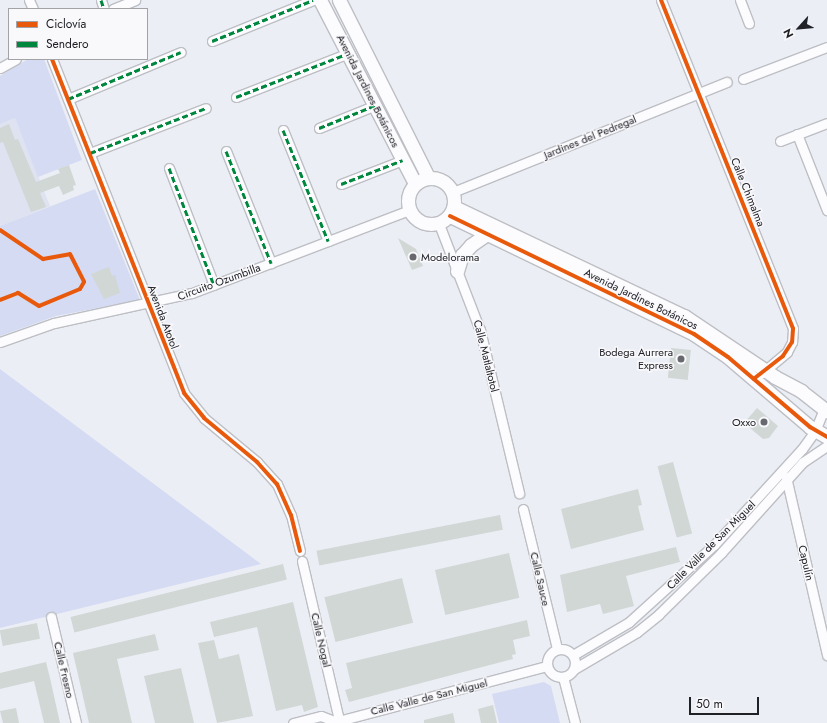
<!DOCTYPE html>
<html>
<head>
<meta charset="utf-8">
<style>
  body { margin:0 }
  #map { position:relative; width:827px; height:723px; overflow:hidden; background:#eceef6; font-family:Jost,sans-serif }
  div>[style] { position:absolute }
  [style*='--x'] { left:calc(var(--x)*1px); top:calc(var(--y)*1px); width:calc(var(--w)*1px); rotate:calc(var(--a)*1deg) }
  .built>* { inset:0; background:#dee2f1 }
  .green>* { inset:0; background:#d5dbf2 }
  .building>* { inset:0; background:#d1d7d4; transform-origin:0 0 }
  .roads { filter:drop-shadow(1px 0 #bdbfc4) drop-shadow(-1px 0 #bdbfc4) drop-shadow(0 1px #bdbfc4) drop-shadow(0 -1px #bdbfc4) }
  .street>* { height:9px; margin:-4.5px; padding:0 4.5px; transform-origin:4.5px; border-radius:4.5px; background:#fcfcfe }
  .street>.ring { margin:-4.5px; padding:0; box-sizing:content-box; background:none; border:9px solid #fcfcfe; border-radius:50% }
  .secondary>* { height:13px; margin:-6.5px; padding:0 6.5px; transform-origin:6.5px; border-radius:6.5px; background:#fcfcfe }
  .secondary>.ring { margin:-6.5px; padding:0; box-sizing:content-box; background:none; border:13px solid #fcfcfe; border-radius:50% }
  .quiet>* { height:3px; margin-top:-1.5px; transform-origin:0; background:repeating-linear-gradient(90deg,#00873e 0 6px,transparent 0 9px) }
  .cycleway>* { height:4px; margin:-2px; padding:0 2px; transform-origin:2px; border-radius:2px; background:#e8590c }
  .dots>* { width:11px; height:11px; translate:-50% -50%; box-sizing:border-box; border:2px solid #f9f9fc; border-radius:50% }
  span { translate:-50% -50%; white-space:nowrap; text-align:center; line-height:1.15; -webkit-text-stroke:3px #f9f9fc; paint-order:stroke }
  .street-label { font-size:11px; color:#202126 }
  .poi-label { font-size:11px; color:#202126 }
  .left { translate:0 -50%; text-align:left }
  .right { translate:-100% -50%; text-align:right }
  .legend { position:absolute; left:8px; top:8px; width:140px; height:52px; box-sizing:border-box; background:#f9f9fc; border:1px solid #a2a3a6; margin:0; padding:5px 7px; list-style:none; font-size:12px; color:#202126 }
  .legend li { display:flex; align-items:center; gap:8px; height:20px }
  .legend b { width:20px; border:1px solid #a2a3a6 }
  .north { position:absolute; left:779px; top:8px; width:40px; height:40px; -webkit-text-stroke:3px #f9f9fc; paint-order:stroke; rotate:243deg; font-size:11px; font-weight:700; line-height:16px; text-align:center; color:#202126 }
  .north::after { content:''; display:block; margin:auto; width:14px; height:18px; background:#202126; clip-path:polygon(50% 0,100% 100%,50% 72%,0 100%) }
  .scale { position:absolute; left:689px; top:697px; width:70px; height:18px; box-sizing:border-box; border:2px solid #202126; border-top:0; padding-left:5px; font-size:12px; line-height:14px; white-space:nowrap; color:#202126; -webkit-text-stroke:3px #f9f9fc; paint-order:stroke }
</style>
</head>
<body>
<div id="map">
  <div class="built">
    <div style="clip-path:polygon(15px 118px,50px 206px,0 226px,0 124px)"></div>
  </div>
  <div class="green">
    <div style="clip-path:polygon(28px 59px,44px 59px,82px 160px,38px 177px,15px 118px,0 124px,0 76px)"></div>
    <div style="clip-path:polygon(95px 189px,140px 300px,56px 316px,0 336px,0 226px)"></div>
    <div style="clip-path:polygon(0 369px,261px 564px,0 628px)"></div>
    <div style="clip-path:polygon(544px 682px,551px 686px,560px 723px,499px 723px,492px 694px)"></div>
  </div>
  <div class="building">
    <div style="clip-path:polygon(9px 124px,15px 140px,18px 139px,36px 182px,60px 173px,58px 169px,69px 165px,76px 185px,73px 186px,74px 190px,63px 195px,59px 186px,40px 193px,46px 207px,31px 212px,3px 142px,0 143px,0 128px)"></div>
    <div style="clip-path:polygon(398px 238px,416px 249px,423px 266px,412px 270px)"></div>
    <div style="clip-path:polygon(109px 267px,112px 276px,115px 275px,120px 293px,104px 299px,91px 274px)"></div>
    <div style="left:671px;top:348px;width:20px;height:30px;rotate:6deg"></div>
    <div style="clip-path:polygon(757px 408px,778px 426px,769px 438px,763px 439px,744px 423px)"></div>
    <div style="left:673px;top:462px;width:74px;height:16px;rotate:75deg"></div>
    <div style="clip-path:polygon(638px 489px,642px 505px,638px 506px,644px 530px,571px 549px,561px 509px)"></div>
    <div style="left:500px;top:515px;width:15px;height:187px;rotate:79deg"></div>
    <div style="clip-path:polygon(676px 547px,680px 562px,626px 576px,634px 606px,603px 614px,600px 604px,567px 612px,560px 575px)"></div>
    <div style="left:509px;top:553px;width:46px;height:76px;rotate:77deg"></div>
    <div style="left:283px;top:564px;width:16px;height:219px;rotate:76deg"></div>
    <div style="left:402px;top:578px;width:46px;height:80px;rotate:76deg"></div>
    <div style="clip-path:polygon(293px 602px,318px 707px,304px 712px,302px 705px,276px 711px,257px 627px,214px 637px,210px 622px)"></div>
    <div style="clip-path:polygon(527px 620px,530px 636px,513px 640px,516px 654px,512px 655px,513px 659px,349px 702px,345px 690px,352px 688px,346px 663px)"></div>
    <div style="left:37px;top:623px;width:16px;height:38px;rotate:79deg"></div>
    <div style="clip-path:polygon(155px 634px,159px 650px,117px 659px,132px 723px,89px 723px,73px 653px)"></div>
    <div style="clip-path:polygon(214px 640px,219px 659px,239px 654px,253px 716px,217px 723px,198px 643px)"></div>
    <div style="clip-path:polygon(46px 662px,50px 678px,60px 723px,44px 723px,34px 681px,0 689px,0 673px)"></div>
    <div style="clip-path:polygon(181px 668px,194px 723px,155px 723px,144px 676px)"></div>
    <div style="clip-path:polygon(493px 705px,497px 723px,481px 723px,478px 709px)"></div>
    <div style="clip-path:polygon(16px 708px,19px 723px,3px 723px,0 711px)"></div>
    <div style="clip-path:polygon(453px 713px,455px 723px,424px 723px,424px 720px)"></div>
  </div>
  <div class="roads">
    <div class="street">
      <div style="--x:29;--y:0;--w:10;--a:66"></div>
      <div style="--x:101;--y:0;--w:9;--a:72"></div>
      <div style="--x:661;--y:0;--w:354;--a:68.1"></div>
      <div style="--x:793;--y:329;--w:13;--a:94"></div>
      <div style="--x:792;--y:342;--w:11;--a:117"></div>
      <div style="--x:787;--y:352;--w:33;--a:140"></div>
      <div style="--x:740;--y:0;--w:25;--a:69"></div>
      <div style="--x:113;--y:9;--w:24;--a:-22"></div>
      <div style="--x:212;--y:41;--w:109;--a:-22.1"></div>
      <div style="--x:52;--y:59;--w:359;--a:68.4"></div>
      <div style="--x:184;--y:393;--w:32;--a:51"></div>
      <div style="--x:204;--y:418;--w:69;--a:39.7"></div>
      <div style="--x:257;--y:462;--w:30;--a:48"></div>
      <div style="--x:277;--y:484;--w:34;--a:66"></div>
      <div style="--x:291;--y:515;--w:37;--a:76"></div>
      <div style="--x:0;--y:68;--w:18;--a:-29"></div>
      <div style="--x:743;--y:79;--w:90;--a:-20.9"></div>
      <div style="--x:236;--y:97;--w:121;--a:-21.3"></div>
      <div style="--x:68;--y:99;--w:122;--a:-22.6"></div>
      <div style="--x:319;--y:128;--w:61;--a:-22"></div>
      <div style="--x:283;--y:130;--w:120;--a:67.9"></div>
      <div style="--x:797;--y:134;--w:82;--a:68.5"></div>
      <div style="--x:780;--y:141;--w:50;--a:-21"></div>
      <div style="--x:226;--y:151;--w:121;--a:68.1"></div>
      <div style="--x:90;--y:153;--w:124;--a:-21.2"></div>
      <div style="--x:169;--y:168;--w:125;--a:69"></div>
      <div style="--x:341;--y:184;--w:66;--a:-21.2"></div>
      <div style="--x:453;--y:192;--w:295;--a:-21.9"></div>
      <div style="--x:439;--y:224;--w:114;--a:68.9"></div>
      <div style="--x:480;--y:330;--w:168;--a:76.5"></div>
      <div style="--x:0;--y:342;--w:57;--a:-19.4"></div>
      <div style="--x:54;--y:323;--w:141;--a:-12.3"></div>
      <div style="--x:192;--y:293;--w:232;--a:-20.9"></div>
      <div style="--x:786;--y:477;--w:183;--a:77"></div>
      <div style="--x:523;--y:509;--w:144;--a:76.3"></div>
      <div style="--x:302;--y:561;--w:163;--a:76.9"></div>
      <div style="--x:51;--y:617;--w:109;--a:76.7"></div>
      <div class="ring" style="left:547px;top:649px;width:19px;height:19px"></div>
      <div style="--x:573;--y:655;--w:65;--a:-30.5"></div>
      <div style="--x:629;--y:622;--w:115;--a:-42.2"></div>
      <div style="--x:714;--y:545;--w:130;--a:-47.5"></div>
      <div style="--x:802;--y:449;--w:22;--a:-54"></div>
      <div style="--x:815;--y:431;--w:24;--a:-68"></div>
      <div style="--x:574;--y:669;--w:73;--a:-30.4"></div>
      <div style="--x:637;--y:632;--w:28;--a:-39"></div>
      <div style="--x:659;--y:614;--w:87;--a:-44.5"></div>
      <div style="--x:721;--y:553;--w:122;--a:-48"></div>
      <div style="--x:803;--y:462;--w:29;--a:-34"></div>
      <div style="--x:563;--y:677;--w:48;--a:75.4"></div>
      <div style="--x:293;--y:723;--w:29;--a:-14"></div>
      <div style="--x:321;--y:716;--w:14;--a:21"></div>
      <div style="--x:331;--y:723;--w:222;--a:-14.8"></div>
    </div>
    <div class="secondary">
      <div style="--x:320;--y:0;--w:206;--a:62.6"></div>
      <div style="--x:339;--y:0;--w:198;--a:63.3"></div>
      <div class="ring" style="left:408px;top:178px;width:33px;height:33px"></div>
      <div style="--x:454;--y:207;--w:255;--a:25.4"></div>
      <div style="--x:684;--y:316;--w:110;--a:33.8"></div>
      <div style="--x:775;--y:377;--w:30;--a:28"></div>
      <div style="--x:801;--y:391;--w:33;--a:38"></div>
      <div style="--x:450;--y:216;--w:271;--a:25.8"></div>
      <div style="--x:694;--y:334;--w:41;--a:34.1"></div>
      <div style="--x:728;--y:357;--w:108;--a:40.5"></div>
      <div style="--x:810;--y:427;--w:20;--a:30"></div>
      <div style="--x:457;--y:271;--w:17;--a:-73"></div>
      <div style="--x:462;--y:255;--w:13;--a:-48"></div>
      <div style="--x:471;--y:245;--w:19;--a:-35"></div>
    </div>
  </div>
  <div class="quiet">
    <div style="--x:101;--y:0;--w:9;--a:72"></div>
    <div style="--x:212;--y:41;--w:109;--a:-22.1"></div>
    <div style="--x:236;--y:97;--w:121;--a:-21.3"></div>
    <div style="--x:68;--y:99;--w:122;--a:-22.6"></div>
    <div style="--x:319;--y:128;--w:61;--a:-22"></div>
    <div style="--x:283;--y:130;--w:120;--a:67.9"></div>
    <div style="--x:226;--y:151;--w:121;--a:68.1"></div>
    <div style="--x:90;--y:153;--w:124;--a:-21.2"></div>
    <div style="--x:169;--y:168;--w:125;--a:69"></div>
    <div style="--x:341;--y:184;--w:66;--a:-21.2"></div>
  </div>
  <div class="cycleway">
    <div style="--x:661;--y:0;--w:354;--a:68.1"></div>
    <div style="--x:793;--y:329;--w:13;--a:94"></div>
    <div style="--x:792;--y:342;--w:17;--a:123"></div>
    <div style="--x:783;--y:356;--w:37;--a:142"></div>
    <div style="--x:52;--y:59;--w:359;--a:68.4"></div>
    <div style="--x:184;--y:393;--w:32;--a:51"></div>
    <div style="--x:204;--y:418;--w:69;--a:39.7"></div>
    <div style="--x:257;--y:462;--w:30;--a:48"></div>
    <div style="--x:277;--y:484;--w:34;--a:66"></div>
    <div style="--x:291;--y:515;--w:37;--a:76"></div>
    <div style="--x:450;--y:216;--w:271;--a:25.8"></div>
    <div style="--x:694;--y:334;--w:41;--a:34.1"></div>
    <div style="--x:728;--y:357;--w:108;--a:40.5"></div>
    <div style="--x:810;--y:427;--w:20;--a:30"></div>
    <div style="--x:0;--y:230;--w:52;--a:34"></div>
    <div style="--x:43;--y:259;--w:27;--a:-10"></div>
    <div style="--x:70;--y:254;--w:31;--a:63"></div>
    <div style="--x:84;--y:282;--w:8;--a:120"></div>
    <div style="--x:80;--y:289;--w:44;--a:157.5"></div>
    <div style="--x:39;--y:306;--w:25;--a:-148"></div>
    <div style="--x:18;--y:293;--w:19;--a:159"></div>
  </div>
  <div class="dots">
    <div style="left:413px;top:257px;background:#67696f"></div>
    <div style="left:681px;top:359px;background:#67696f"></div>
    <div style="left:764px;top:422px;background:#67696f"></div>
  </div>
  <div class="street-label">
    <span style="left:368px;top:91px;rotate:63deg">Avenida Jardines Botánicos</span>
    <span style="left:590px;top:137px;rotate:-22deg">Jardines del Pedregal</span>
    <span style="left:748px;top:192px;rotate:68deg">Calle Chimalma</span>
    <span style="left:219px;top:282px;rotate:-20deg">Circuito Ozumbilla</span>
    <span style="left:641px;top:299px;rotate:26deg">Avenida Jardines Botánicos</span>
    <span style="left:163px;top:317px;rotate:69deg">Avenida Atotol</span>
    <span style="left:486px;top:356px;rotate:76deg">Calle Matlaltotol</span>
    <span style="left:711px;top:545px;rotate:-45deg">Calle Valle de San Miguel</span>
    <span style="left:806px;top:563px;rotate:77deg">Capulín</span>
    <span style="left:540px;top:579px;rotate:77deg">Calle Sauce</span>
    <span style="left:321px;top:640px;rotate:77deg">Calle Nogal</span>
    <span style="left:64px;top:670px;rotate:77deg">Calle Fresno</span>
    <span style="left:429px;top:697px;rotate:-14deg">Calle Valle de San Miguel</span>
  </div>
  <div class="poi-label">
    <span class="left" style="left:421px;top:257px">Modelorama</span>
    <span class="right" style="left:673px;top:359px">Bodega Aurrera<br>Express</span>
    <span class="right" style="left:756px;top:422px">Oxxo</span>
  </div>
  <ul class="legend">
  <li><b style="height:5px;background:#e8590c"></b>Ciclovía</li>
  <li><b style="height:5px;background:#00873e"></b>Sendero</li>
  </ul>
  <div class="north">N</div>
  <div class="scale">50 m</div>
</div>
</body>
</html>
